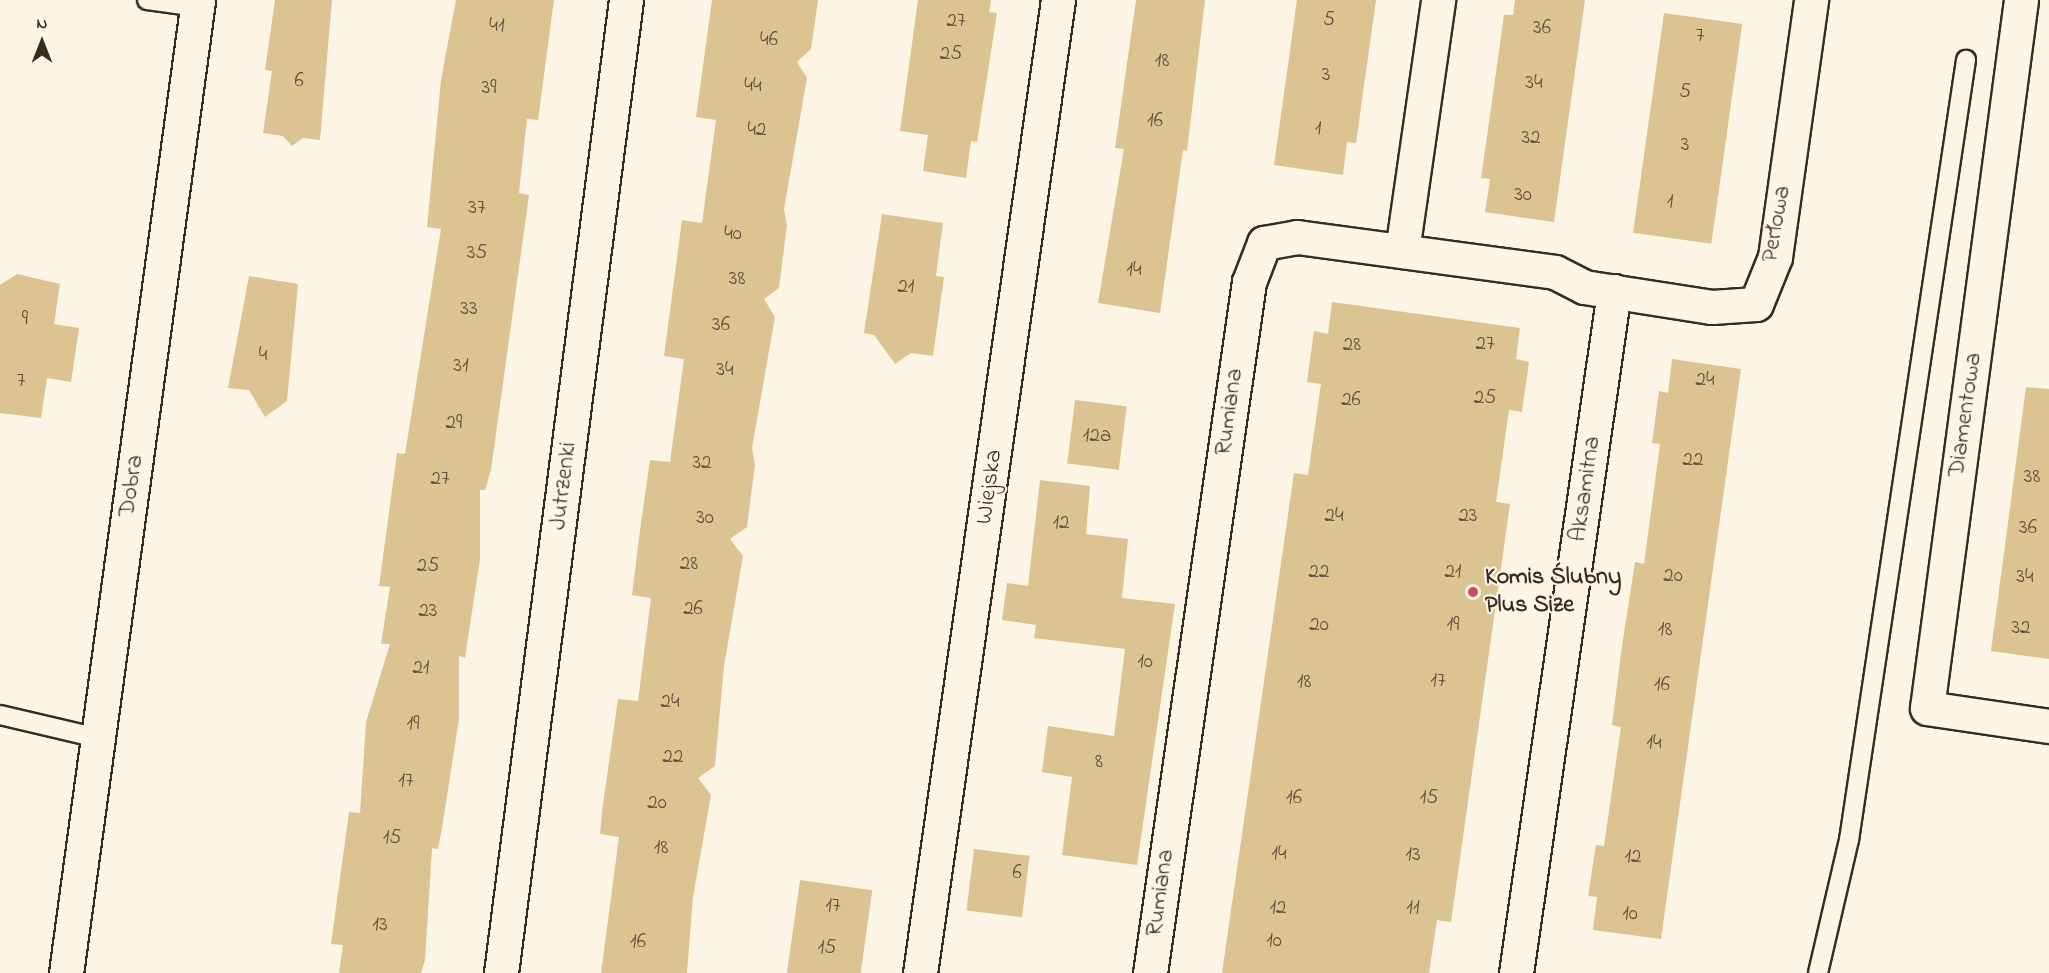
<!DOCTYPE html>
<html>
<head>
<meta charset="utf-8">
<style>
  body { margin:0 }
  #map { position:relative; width:2049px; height:973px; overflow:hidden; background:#fcf5e5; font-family:"Indie Flower",sans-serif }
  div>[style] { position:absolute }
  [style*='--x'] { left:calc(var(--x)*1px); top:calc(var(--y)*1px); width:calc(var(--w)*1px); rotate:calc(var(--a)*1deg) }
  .building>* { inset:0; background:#dcc392; transform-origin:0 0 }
  .roads { filter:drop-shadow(2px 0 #3b2a1e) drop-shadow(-2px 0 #3b2a1e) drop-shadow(0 2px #3b2a1e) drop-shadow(0 -2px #3b2a1e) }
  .service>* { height:18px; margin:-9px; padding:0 9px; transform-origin:9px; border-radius:9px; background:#fcf5e5 }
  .minor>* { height:33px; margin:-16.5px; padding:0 16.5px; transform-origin:16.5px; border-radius:16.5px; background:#fcf5e5 }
  .dots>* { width:16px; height:16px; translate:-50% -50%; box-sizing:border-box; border:3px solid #fcf5e5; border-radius:50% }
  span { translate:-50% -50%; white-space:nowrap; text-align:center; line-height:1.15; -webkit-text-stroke:4.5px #fcf5e5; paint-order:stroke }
  .number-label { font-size:21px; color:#63503b }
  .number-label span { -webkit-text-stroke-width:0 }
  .street-label { font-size:24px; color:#3b2a1e }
  .poi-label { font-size:24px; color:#3b2a1e; font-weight:700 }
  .left { translate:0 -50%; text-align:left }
  .north { position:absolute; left:12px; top:12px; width:60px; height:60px; -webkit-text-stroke:4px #fcf5e5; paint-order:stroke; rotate:0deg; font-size:16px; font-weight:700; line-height:24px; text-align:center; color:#3b2a1e }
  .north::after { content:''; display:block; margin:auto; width:21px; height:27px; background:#3b2a1e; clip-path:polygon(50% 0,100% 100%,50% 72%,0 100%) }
</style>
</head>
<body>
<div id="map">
  <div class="building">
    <div style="clip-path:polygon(275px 0,332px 0,320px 140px,303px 138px,292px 146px,283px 136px,263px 133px,272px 71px,265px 70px)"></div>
    <div style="clip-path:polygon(456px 0,554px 0,538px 120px,527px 119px,519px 193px,529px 195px,491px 470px,485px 490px,480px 490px,480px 559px,465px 658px,459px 656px,459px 719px,442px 828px,438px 849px,432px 848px,425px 960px,421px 973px,339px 973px,343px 945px,331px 944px,349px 812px,360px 813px,366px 722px,390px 644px,381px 644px,390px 587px,379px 586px,397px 453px,405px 454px,441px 229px,427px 227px,441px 80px)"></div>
    <div style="clip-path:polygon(712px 0,818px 0,811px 49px,797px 62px,807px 78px,784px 209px,787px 225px,779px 288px,764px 299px,775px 317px,752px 448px,755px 465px,747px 527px,730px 539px,743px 556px,724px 666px,715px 766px,698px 778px,711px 795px,693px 897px,687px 973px,601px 973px,619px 837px,600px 834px,602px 811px,618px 699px,638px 701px,651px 598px,632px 595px,639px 538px,650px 460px,670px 462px,684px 359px,664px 356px,682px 220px,702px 223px,716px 120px,696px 117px)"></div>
    <div style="clip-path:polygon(918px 0,991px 0,989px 12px,997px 13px,977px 142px,971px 141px,966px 178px,923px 171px,928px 135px,900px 131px)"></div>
    <div style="clip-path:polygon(1136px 0,1205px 0,1187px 151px,1183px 150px,1160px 313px,1098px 303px,1124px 149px,1115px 148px)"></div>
    <div style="clip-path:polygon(1297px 0,1376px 0,1356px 143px,1347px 142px,1343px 175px,1274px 165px)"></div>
    <div style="clip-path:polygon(1515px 0,1585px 0,1554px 222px,1485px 212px,1490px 179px,1481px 178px,1492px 101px,1504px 15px,1513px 15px)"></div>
    <div style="left:1664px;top:13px;width:79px;height:222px;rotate:8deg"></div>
    <div style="clip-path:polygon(882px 214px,943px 223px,936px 276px,944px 277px,933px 356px,911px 353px,895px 364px,874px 335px,864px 333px)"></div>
    <div style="clip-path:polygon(17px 274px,60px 284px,54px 324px,79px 328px,71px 382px,47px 378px,41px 418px,0 413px,0 285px)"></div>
    <div style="clip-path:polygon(249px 276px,298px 284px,287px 401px,265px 417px,249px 390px,228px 388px)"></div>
    <div style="clip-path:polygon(1332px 302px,1520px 328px,1516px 359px,1529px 362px,1522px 412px,1509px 410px,1496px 502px,1510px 504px,1451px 922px,1437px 920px,1429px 973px,1222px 973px,1294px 473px,1308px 475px,1321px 384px,1307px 382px,1314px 331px,1328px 334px)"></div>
    <div style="clip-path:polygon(1672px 359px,1741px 369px,1661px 939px,1593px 930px,1597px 897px,1588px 896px,1596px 845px,1604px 846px,1621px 727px,1612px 725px,1622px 646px,1635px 562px,1644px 564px,1660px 444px,1652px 443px,1659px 391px,1668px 393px)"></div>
    <div style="clip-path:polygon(2026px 387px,2049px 389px,2049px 659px,1991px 651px)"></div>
    <div style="left:1075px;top:400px;width:52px;height:64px;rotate:7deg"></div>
    <div style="clip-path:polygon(1040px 480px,1090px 486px,1086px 534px,1128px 539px,1122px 598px,1175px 604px,1137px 865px,1062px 855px,1072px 777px,1042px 772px,1048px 726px,1114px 736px,1125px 649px,1034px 638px,1036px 625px,1002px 620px,1007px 583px,1028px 586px)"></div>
    <div style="left:974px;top:849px;width:56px;height:62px;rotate:7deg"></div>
    <div style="left:800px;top:880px;width:73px;height:94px;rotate:8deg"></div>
  </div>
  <div class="roads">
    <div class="service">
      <div style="--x:147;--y:0;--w:50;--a:8"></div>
      <div style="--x:0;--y:715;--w:101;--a:13.2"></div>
      <div style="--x:1818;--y:973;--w:137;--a:-76.9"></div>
      <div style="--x:1849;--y:840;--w:789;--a:-81.47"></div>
    </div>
    <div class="minor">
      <div style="--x:2021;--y:0;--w:714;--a:97.56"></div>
      <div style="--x:1927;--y:708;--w:123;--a:8.4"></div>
      <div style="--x:1402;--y:251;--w:254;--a:-81.8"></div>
      <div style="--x:66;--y:973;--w:982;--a:-82.27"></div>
      <div style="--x:501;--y:973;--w:981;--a:-82.68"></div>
      <div style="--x:920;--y:973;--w:983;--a:-81.93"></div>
      <div style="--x:1150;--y:973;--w:698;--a:-81.85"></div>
      <div style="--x:1249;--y:282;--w:42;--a:-69"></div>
      <div style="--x:1264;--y:243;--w:34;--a:-10"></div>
      <div style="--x:1297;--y:237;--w:260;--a:7.7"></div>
      <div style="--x:1555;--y:272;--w:33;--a:27"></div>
      <div style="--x:1584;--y:287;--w:130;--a:8.9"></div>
      <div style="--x:1712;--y:307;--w:44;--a:-3.9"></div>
      <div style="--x:1756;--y:304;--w:51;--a:-68"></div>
      <div style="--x:1775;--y:257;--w:260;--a:-82"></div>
      <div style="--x:1516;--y:973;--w:689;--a:-81.82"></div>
    </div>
  </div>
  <div class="dots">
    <div style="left:1473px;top:592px;background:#d1495b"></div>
  </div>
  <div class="number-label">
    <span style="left:1329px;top:20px">5</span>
    <span style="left:956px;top:21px">27</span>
    <span style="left:497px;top:26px">41</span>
    <span style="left:1542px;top:28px">36</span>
    <span style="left:1700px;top:36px">7</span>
    <span style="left:769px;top:40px">46</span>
    <span style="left:951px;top:54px">25</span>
    <span style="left:1162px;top:61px">18</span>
    <span style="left:1326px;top:75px">3</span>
    <span style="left:299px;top:81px">6</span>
    <span style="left:1534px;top:83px">34</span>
    <span style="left:753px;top:86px">44</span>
    <span style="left:489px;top:88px">39</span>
    <span style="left:1685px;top:92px">5</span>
    <span style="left:1155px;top:121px">16</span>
    <span style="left:1318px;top:129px">1</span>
    <span style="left:757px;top:130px">42</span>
    <span style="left:1531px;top:138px">32</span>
    <span style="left:1685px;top:145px">3</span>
    <span style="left:1523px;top:195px">30</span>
    <span style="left:1670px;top:202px">1</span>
    <span style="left:477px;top:208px">37</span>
    <span style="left:733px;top:234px">40</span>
    <span style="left:477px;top:253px">35</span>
    <span style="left:1134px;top:270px">14</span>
    <span style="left:737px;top:279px">38</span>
    <span style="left:906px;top:287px">21</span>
    <span style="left:469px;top:309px">33</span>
    <span style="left:25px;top:319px">9</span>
    <span style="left:721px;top:325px">36</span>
    <span style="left:1485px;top:344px">27</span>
    <span style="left:1352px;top:345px">28</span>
    <span style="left:263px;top:355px">4</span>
    <span style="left:461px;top:366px">31</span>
    <span style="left:725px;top:370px">34</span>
    <span style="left:1705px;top:380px">24</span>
    <span style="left:21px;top:381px">7</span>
    <span style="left:1485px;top:398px">25</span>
    <span style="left:1351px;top:400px">26</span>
    <span style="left:454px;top:423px">29</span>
    <span style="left:1097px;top:436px">12a</span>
    <span style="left:1693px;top:460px">22</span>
    <span style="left:702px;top:463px">32</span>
    <span style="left:2032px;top:477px">38</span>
    <span style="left:440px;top:479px">27</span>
    <span style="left:1334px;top:516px">24</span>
    <span style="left:1468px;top:516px">23</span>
    <span style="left:705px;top:518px">30</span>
    <span style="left:1061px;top:523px">12</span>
    <span style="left:2028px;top:528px">36</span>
    <span style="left:689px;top:564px">28</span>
    <span style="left:428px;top:566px">25</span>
    <span style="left:1319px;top:572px">22</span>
    <span style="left:1453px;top:572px">21</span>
    <span style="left:1673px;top:576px">20</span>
    <span style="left:2025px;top:577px">34</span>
    <span style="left:693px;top:609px">26</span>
    <span style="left:428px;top:611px">23</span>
    <span style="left:1319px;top:625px">20</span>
    <span style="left:1453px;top:625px">19</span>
    <span style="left:2021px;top:628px">32</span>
    <span style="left:1665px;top:630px">18</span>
    <span style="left:1145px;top:662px">10</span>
    <span style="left:421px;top:668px">21</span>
    <span style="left:1438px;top:681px">17</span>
    <span style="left:1304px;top:682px">18</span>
    <span style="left:1662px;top:685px">16</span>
    <span style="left:670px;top:702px">24</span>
    <span style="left:413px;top:724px">19</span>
    <span style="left:1654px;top:743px">14</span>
    <span style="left:673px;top:757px">22</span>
    <span style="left:1099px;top:762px">8</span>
    <span style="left:406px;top:781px">17</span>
    <span style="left:1294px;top:798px">16</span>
    <span style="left:1429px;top:798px">15</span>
    <span style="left:657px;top:803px">20</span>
    <span style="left:392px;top:838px">15</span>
    <span style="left:661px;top:848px">18</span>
    <span style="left:1279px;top:854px">14</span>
    <span style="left:1413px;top:855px">13</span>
    <span style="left:1633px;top:857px">12</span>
    <span style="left:1017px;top:873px">6</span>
    <span style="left:833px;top:906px">17</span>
    <span style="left:1278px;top:908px">12</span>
    <span style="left:1413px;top:908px">11</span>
    <span style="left:1630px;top:914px">10</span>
    <span style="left:380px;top:925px">13</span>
    <span style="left:1274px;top:941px">10</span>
    <span style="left:638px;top:942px">16</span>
    <span style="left:827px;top:948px">15</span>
  </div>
  <div class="street-label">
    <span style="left:1777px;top:224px;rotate:-80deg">Perłowa</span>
    <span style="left:1230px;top:412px;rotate:-82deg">Rumiana</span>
    <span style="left:1966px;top:415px;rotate:-82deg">Diamentowa</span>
    <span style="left:132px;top:486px;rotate:-82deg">Dobra</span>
    <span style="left:564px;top:486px;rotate:-83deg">Jutrzenki</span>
    <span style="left:990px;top:487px;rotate:-82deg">Wiejska</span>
    <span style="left:1586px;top:489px;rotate:-82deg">Aksamitna</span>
    <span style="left:1161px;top:893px;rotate:-82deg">Rumiana</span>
  </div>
  <div class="poi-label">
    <span class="left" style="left:1485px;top:592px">Komis Ślubny<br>Plus Size</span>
  </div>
  <div class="north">N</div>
</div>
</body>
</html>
